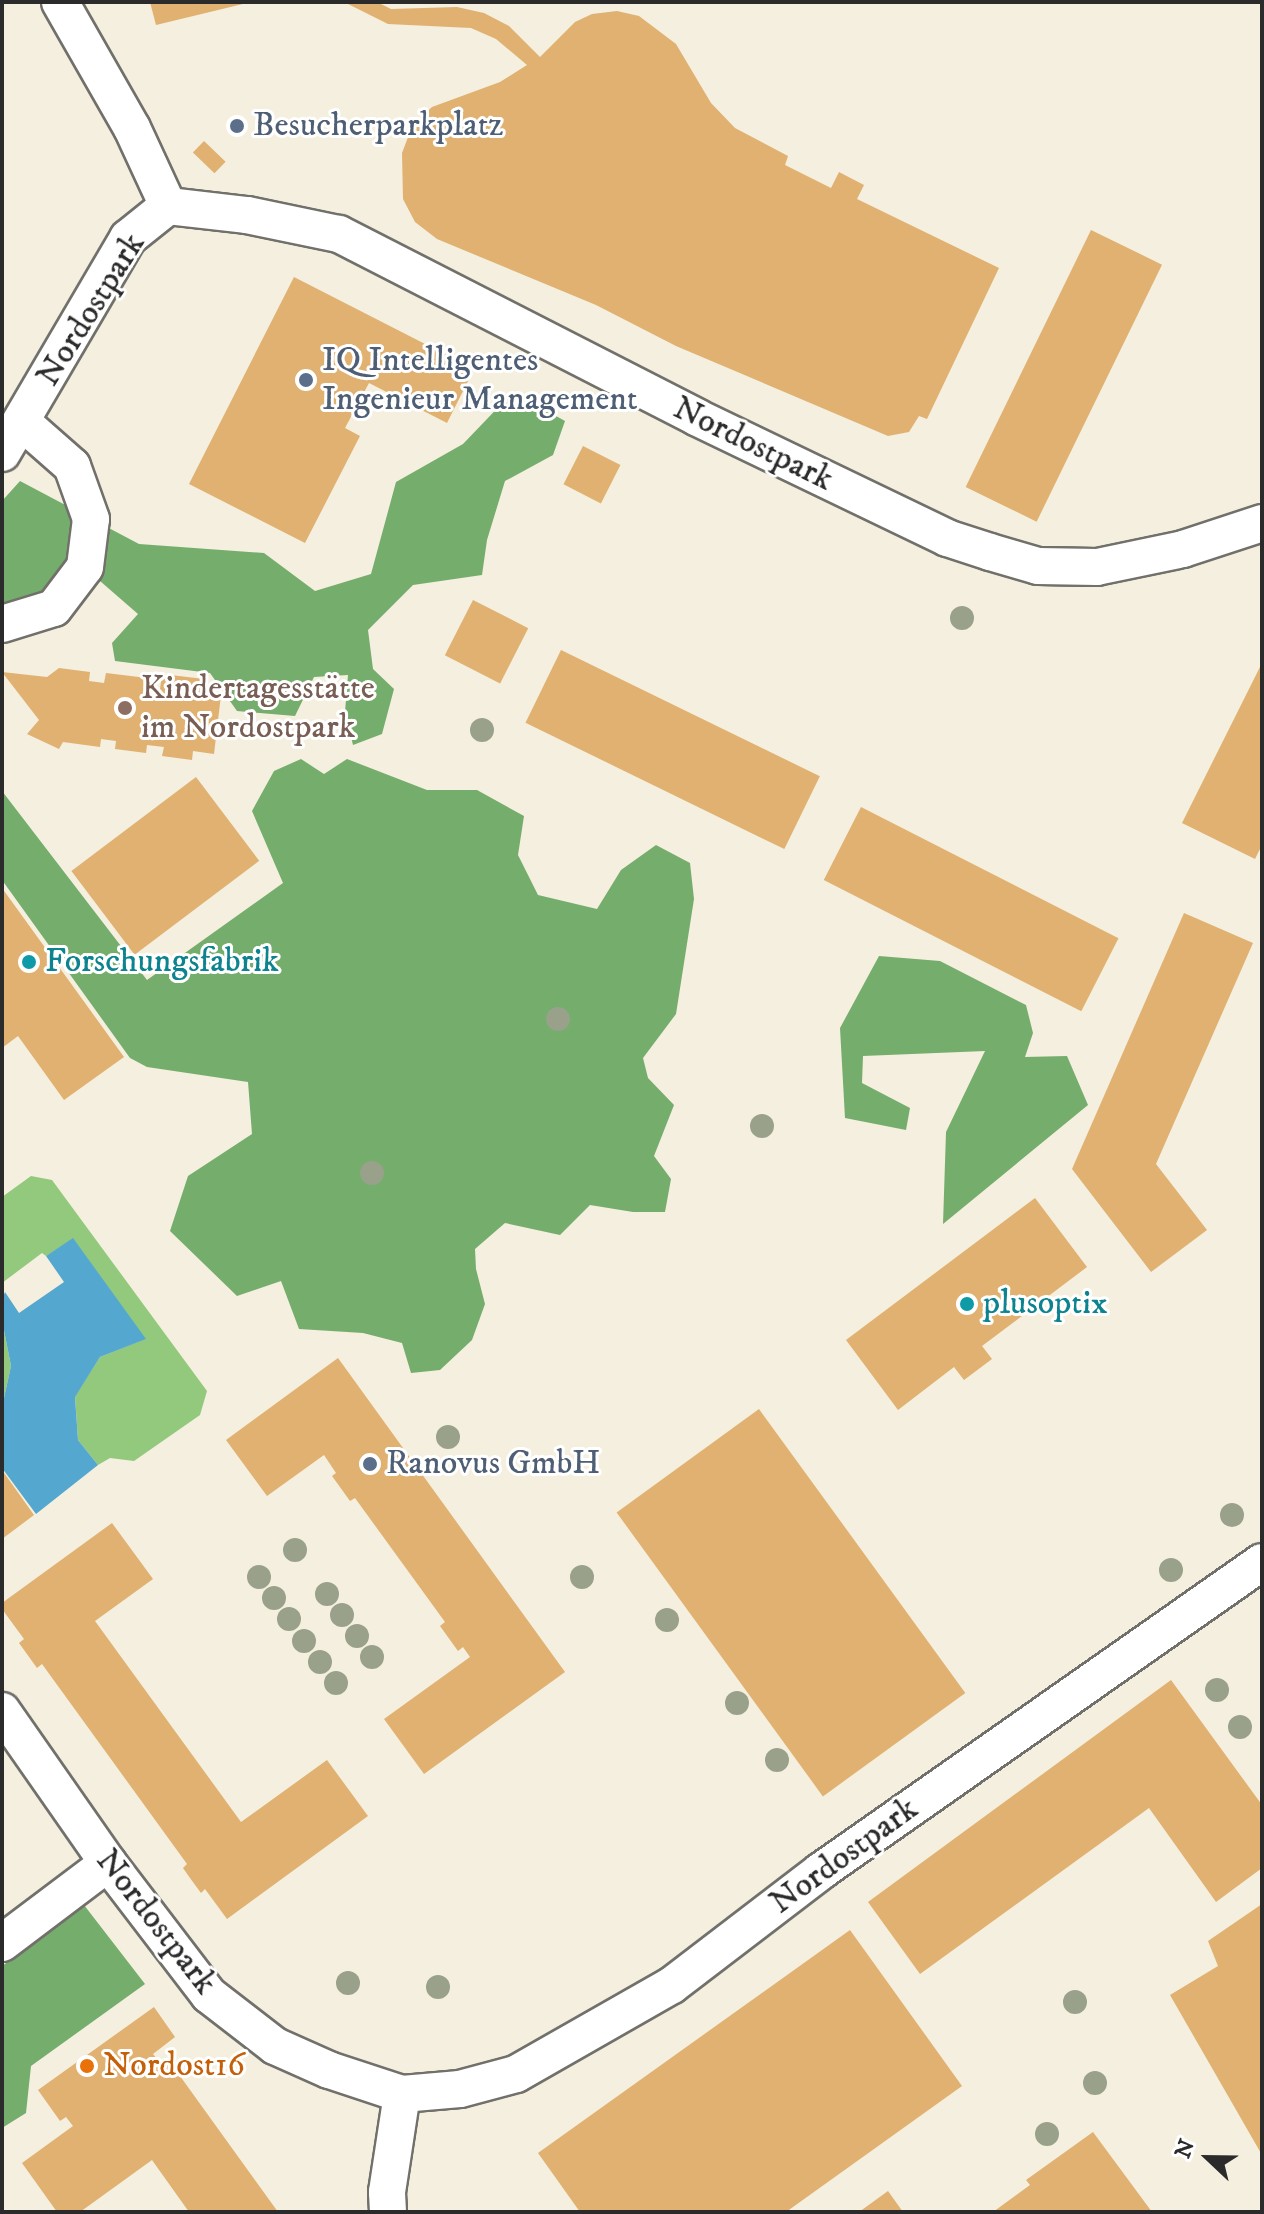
<!DOCTYPE html>
<html>
<head>
<meta charset="utf-8">
<style>
  body { margin:0 }
  #map { position:relative; width:1264px; height:2214px; overflow:hidden; background:#f4efde; font-family:"IM FELL DW Pica",serif }
  div>[style] { position:absolute }
  [style*='--x'] { left:calc(var(--x)*1px); top:calc(var(--y)*1px); width:calc(var(--w)*1px); rotate:calc(var(--a)*1deg) }
  .green>* { inset:0; background:#92c97c }
  .forest>* { inset:0; background:#75ad6c }
  .water>* { inset:0; background:#54a8cf }
  .building>* { inset:0; background:#e0b170; transform-origin:0 0 }
  .roads { filter:drop-shadow(2px 0 #71706a) drop-shadow(-2px 0 #71706a) drop-shadow(0 2px #71706a) drop-shadow(0 -2px #71706a) }
  .minor>* { height:36px; margin:-18px; padding:0 18px; transform-origin:18px; border-radius:18px; background:#fff }
  .trees>* { width:24px; height:24px; margin:-12px; border-radius:50%; background:#99a18b }
  .dots>* { width:22px; height:22px; translate:-50% -50%; box-sizing:border-box; border:4px solid #fff; border-radius:50% }
  span { translate:-50% -50%; white-space:nowrap; text-align:center; line-height:1.15; -webkit-text-stroke:6px #fff; paint-order:stroke }
  .service-label { font-size:34px; color:#4e5e75 }
  .left { translate:0 -50%; text-align:left }
  .street-label { font-size:34px; color:#2b2b2b }
  .education-label { font-size:34px; color:#785e54 }
  .culture-label { font-size:34px; color:#0d838f }
  .food-label { font-size:34px; color:#c56008 }
  .frame { position:absolute; inset:0; border:4px solid #2b2b2b; pointer-events:none }
  .north { position:absolute; left:1168px; top:2118px; width:80px; height:80px; -webkit-text-stroke:6px #fff; paint-order:stroke; rotate:292deg; font-size:22px; font-weight:700; line-height:32px; text-align:center; color:#2b2b2b }
  .north::after { content:''; display:block; margin:auto; width:28px; height:36px; background:#2b2b2b; clip-path:polygon(50% 0,100% 100%,50% 72%,0 100%) }
</style>
</head>
<body>
<div id="map">
  <div class="green">
    <div style="clip-path:polygon(31px 1176px,52px 1180px,207px 1391px,200px 1415px,134px 1461px,110px 1458px,98px 1465px,78px 1440px,75px 1396px,100px 1357px,145px 1339px,73px 1239px,46px 1256px,42px 1253px,2px 1283px,2px 1197px)"></div>
    <div style="clip-path:polygon(2px 1320px,11px 1366px,2px 1407px)"></div>
  </div>
  <div class="forest">
    <div style="clip-path:polygon(513px 392px,565px 421px,553px 455px,505px 481px,487px 540px,482px 575px,413px 585px,368px 630px,373px 669px,394px 689px,382px 734px,353px 745px,345px 712px,348px 675px,314px 677px,295px 716px,237px 711px,210px 673px,115px 661px,112px 643px,138px 614px,100px 581px,33px 606px,2px 608px,2px 501px,20px 481px,139px 544px,264px 553px,315px 591px,371px 574px,396px 482px,463px 444px)"></div>
    <div style="clip-path:polygon(301px 759px,324px 774px,347px 759px,427px 790px,477px 790px,524px 816px,518px 855px,538px 895px,597px 909px,621px 870px,656px 845px,690px 863px,694px 899px,676px 1014px,643px 1058px,648px 1078px,674px 1105px,654px 1156px,671px 1179px,665px 1212px,633px 1212px,590px 1205px,560px 1235px,505px 1223px,475px 1249px,476px 1269px,485px 1304px,472px 1340px,440px 1370px,411px 1373px,402px 1343px,363px 1333px,299px 1329px,281px 1281px,237px 1296px,170px 1231px,188px 1176px,252px 1134px,248px 1082px,147px 1067px,130px 1058px,2px 880px,2px 791px,147px 980px,283px 883px,252px 811px,274px 771px)"></div>
    <div style="clip-path:polygon(879px 956px,940px 961px,1026px 1005px,1033px 1033px,1025px 1057px,1067px 1056px,1088px 1105px,943px 1224px,946px 1132px,985px 1051px,863px 1056px,862px 1083px,910px 1108px,906px 1130px,845px 1118px,840px 1028px)"></div>
    <div style="clip-path:polygon(84px 1905px,145px 1984px,31px 2066px,26px 2113px,2px 2128px,2px 1966px)"></div>
  </div>
  <div class="water">
    <div style="clip-path:polygon(73px 1238px,146px 1339px,100px 1357px,75px 1397px,78px 1440px,98px 1465px,36px 1514px,2px 1468px,2px 1407px,11px 1366px,2px 1320px,2px 1299px,5px 1292px,19px 1313px,64px 1282px,46px 1256px)"></div>
  </div>
  <div class="building">
    <div style="clip-path:polygon(150px 2px,247px 2px,247px 3px,156px 25px)"></div>
    <div style="clip-path:polygon(344px 2px,377px 2px,391px 9px,457px 7px,484px 13px,509px 26px,540px 57px,575px 22px,592px 14px,617px 11px,639px 16px,676px 44px,711px 103px,735px 128px,788px 156px,785px 165px,831px 188px,839px 172px,864px 185px,857px 199px,999px 268px,927px 419px,919px 416px,909px 432px,888px 436px,676px 346px,596px 305px,437px 239px,415px 222px,403px 199px,402px 153px,413px 124px,432px 107px,500px 82px,527px 65px,496px 39px,471px 28px,388px 24px)"></div>
    <div style="left:204px;top:141px;width:30px;height:16px;rotate:44deg"></div>
    <div style="left:1091px;top:230px;width:79px;height:286px;rotate:26deg"></div>
    <div style="clip-path:polygon(294px 277px,474px 369px,447px 423px,369px 383px,345px 428px,360px 436px,305px 543px,189px 484px)"></div>
    <div style="left:583px;top:446px;width:42px;height:43px;rotate:27deg"></div>
    <div style="left:473px;top:600px;width:62px;height:62px;rotate:27deg"></div>
    <div style="left:561px;top:650px;width:288px;height:81px;rotate:26deg"></div>
    <div style="clip-path:polygon(1262px 663px,1262px 845px,1255px 859px,1182px 823px)"></div>
    <div style="clip-path:polygon(59px 668px,90px 672px,89px 681px,104px 683px,106px 673px,147px 678px,145px 688px,160px 689px,162px 674px,204px 679px,202px 693px,221px 695px,214px 754px,193px 751px,192px 760px,162px 756px,164px 747px,147px 745px,146px 753px,115px 749px,116px 741px,101px 739px,100px 747px,63px 742px,59px 749px,27px 734px,39px 720px,2px 672px,47px 677px)"></div>
    <div style="left:196px;top:777px;width:105px;height:156px;rotate:53deg"></div>
    <div style="left:861px;top:807px;width:289px;height:82px;rotate:27deg"></div>
    <div style="clip-path:polygon(2px 888px,124px 1057px,64px 1100px,18px 1036px,2px 1048px)"></div>
    <div style="clip-path:polygon(1184px 913px,1253px 943px,1156px 1164px,1207px 1230px,1151px 1272px,1072px 1169px)"></div>
    <div style="clip-path:polygon(1035px 1198px,1087px 1267px,982px 1346px,992px 1359px,964px 1380px,954px 1367px,898px 1410px,846px 1340px)"></div>
    <div style="clip-path:polygon(338px 1358px,565px 1672px,424px 1774px,384px 1719px,470px 1657px,463px 1647px,458px 1651px,440px 1626px,445px 1622px,355px 1498px,350px 1501px,332px 1476px,336px 1473px,324px 1455px,267px 1496px,226px 1440px)"></div>
    <div style="left:759px;top:1409px;width:351px;height:176px;rotate:54deg"></div>
    <div style="clip-path:polygon(2px 1470px,34px 1515px,2px 1539px)"></div>
    <div style="clip-path:polygon(112px 1523px,153px 1579px,95px 1621px,241px 1822px,327px 1760px,368px 1816px,227px 1919px,205px 1889px,201px 1893px,190px 1878px,183px 1868px,187px 1864px,42px 1664px,37px 1668px,19px 1643px,24px 1639px,2px 1609px,2px 1603px)"></div>
    <div style="clip-path:polygon(1171px 1680px,1262px 1805px,1262px 1868px,1216px 1902px,1149px 1808px,920px 1974px,868px 1902px)"></div>
    <div style="clip-path:polygon(1262px 1904px,1262px 2155px,1170px 1995px,1218px 1966px,1208px 1941px)"></div>
    <div style="clip-path:polygon(850px 1930px,962px 2086px,786px 2212px,580px 2212px,538px 2153px)"></div>
    <div style="clip-path:polygon(154px 2007px,175px 2037px,153px 2054px,160px 2063px,167px 2058px,278px 2212px,189px 2212px,152px 2160px,80px 2212px,57px 2212px,22px 2163px,73px 2126px,66px 2117px,60px 2121px,38px 2090px)"></div>
    <div style="clip-path:polygon(1093px 2132px,1152px 2212px,993px 2212px,1030px 2185px,1026px 2180px)"></div>
    <div style="clip-path:polygon(888px 2191px,903px 2212px,859px 2212px)"></div>
  </div>
  <div class="roads">
    <div class="minor">
      <div style="--x:60;--y:2;--w:145;--a:60.3"></div>
      <div style="--x:132;--y:128;--w:86;--a:65.2"></div>
      <div style="--x:2;--y:453;--w:249;--a:-59.6"></div>
      <div style="--x:128;--y:238;--w:51;--a:-38.7"></div>
      <div style="--x:168;--y:206;--w:80;--a:6.5"></div>
      <div style="--x:247;--y:215;--w:94;--a:11.7"></div>
      <div style="--x:339;--y:234;--w:401;--a:27.1"></div>
      <div style="--x:696;--y:417;--w:279;--a:25.7"></div>
      <div style="--x:947;--y:538;--w:45;--a:18"></div>
      <div style="--x:990;--y:552;--w:50;--a:16.3"></div>
      <div style="--x:1038;--y:566;--w:59;--a:1"></div>
      <div style="--x:1097;--y:567;--w:88;--a:-11.8"></div>
      <div style="--x:1183;--y:549;--w:83;--a:-18.2"></div>
      <div style="--x:2;--y:624;--w:54;--a:-17.1"></div>
      <div style="--x:54;--y:608;--w:51;--a:-52.9"></div>
      <div style="--x:85;--y:567;--w:48;--a:-82.9"></div>
      <div style="--x:91;--y:519;--w:56;--a:-109.7"></div>
      <div style="--x:72;--y:466;--w:67;--a:-138.7"></div>
      <div style="--x:2;--y:1711;--w:185;--a:55.1"></div>
      <div style="--x:108;--y:1863;--w:166;--a:52.6"></div>
      <div style="--x:209;--y:1995;--w:83;--a:37.7"></div>
      <div style="--x:275;--y:2046;--w:59;--a:24"></div>
      <div style="--x:329;--y:2070;--w:77;--a:18.2"></div>
      <div style="--x:402;--y:2094;--w:58;--a:-4.9"></div>
      <div style="--x:460;--y:2089;--w:58;--a:-15"></div>
      <div style="--x:516;--y:2074;--w:180;--a:-29.7"></div>
      <div style="--x:672;--y:1985;--w:188;--a:-37.4"></div>
      <div style="--x:821;--y:1871;--w:538;--a:-35.02"></div>
      <div style="--x:2;--y:1943;--w:133;--a:-37"></div>
      <div style="--x:388;--y:2212;--w:20;--a:-93"></div>
      <div style="--x:387;--y:2192;--w:99;--a:-81.3"></div>
    </div>
  </div>
  <div class="trees">
    <div style="left:962px;top:618px"></div>
    <div style="left:482px;top:730px"></div>
    <div style="left:558px;top:1019px"></div>
    <div style="left:762px;top:1126px"></div>
    <div style="left:372px;top:1173px"></div>
    <div style="left:448px;top:1437px"></div>
    <div style="left:1232px;top:1515px"></div>
    <div style="left:295px;top:1550px"></div>
    <div style="left:1171px;top:1570px"></div>
    <div style="left:259px;top:1577px"></div>
    <div style="left:582px;top:1577px"></div>
    <div style="left:327px;top:1594px"></div>
    <div style="left:274px;top:1598px"></div>
    <div style="left:342px;top:1615px"></div>
    <div style="left:289px;top:1619px"></div>
    <div style="left:667px;top:1620px"></div>
    <div style="left:357px;top:1636px"></div>
    <div style="left:304px;top:1641px"></div>
    <div style="left:372px;top:1657px"></div>
    <div style="left:320px;top:1662px"></div>
    <div style="left:336px;top:1683px"></div>
    <div style="left:1217px;top:1690px"></div>
    <div style="left:737px;top:1703px"></div>
    <div style="left:1240px;top:1727px"></div>
    <div style="left:777px;top:1760px"></div>
    <div style="left:348px;top:1983px"></div>
    <div style="left:438px;top:1987px"></div>
    <div style="left:1075px;top:2002px"></div>
    <div style="left:1095px;top:2083px"></div>
    <div style="left:1047px;top:2134px"></div>
  </div>
  <div class="dots">
    <div style="left:237px;top:126px;background:#5c6f8a"></div>
    <div style="left:306px;top:380px;background:#5c6f8a"></div>
    <div style="left:125px;top:708px;background:#8d6e63"></div>
    <div style="left:29px;top:962px;background:#0f9aa8"></div>
    <div style="left:967px;top:1304px;background:#0f9aa8"></div>
    <div style="left:370px;top:1464px;background:#5c6f8a"></div>
    <div style="left:87px;top:2066px;background:#e8710a"></div>
  </div>
  <div class="service-label">
    <span class="left" style="left:253px;top:126px">Besucherparkplatz</span>
    <span class="left" style="left:322px;top:380px">IQ Intelligentes<br>Ingenieur Management</span>
    <span class="left" style="left:386px;top:1464px">Ranovus GmbH</span>
  </div>
  <div class="street-label">
    <span style="left:91px;top:310px;rotate:-58deg">Nordostpark</span>
    <span style="left:753px;top:444px;rotate:26deg">Nordostpark</span>
    <span style="left:844px;top:1856px;rotate:-36deg">Nordostpark</span>
    <span style="left:156px;top:1922px;rotate:52deg">Nordostpark</span>
  </div>
  <div class="education-label">
    <span class="left" style="left:141px;top:708px">Kindertagesstätte<br>im Nordostpark</span>
  </div>
  <div class="culture-label">
    <span class="left" style="left:45px;top:962px">Forschungsfabrik</span>
    <span class="left" style="left:983px;top:1304px">plusoptix</span>
  </div>
  <div class="food-label">
    <span class="left" style="left:103px;top:2066px">Nordost16</span>
  </div>
  <div class="frame"></div>
  <div class="north">N</div>
</div>
</body>
</html>
